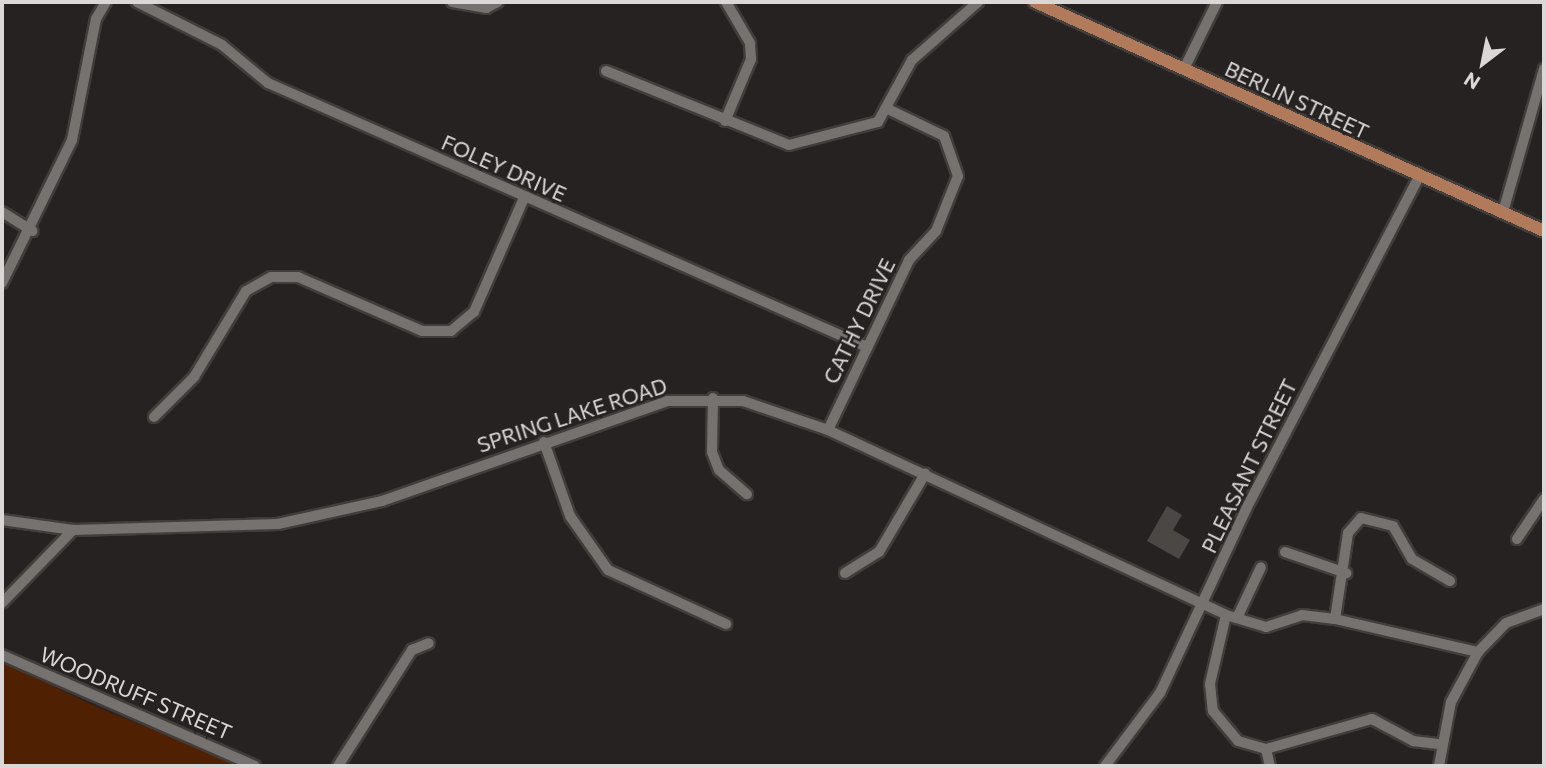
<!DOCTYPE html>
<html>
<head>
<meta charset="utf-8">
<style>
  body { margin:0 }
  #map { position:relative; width:1546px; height:768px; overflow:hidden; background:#262221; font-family:Commissioner,sans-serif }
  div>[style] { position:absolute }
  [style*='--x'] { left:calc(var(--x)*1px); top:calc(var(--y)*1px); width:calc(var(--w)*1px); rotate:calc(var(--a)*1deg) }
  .green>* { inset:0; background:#4f2102 }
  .building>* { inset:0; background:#4a4745 }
  .roads { filter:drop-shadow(2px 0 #403d3b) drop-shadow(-2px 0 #403d3b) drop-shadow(0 2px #403d3b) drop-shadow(0 -2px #403d3b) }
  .minor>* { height:10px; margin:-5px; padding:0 5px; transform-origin:5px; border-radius:5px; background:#767270 }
  .major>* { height:12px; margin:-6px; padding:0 6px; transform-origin:6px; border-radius:6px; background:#b17a5a }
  span { translate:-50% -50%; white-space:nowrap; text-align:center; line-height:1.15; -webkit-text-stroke:5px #262221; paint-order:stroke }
  .street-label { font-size:21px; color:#dad7d6 }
  .frame { position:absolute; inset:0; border:4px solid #dad7d6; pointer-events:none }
  .north { position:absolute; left:1448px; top:28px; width:70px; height:70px; -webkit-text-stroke:5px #262221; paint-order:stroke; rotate:212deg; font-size:19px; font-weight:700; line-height:28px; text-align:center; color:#dad7d6 }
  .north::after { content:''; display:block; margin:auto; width:24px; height:32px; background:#dad7d6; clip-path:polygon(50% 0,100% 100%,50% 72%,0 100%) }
</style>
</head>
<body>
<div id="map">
  <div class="green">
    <div style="clip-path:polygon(2px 662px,99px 708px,245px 766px,2px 766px)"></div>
  </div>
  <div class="building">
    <div style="clip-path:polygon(1167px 506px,1182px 515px,1173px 530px,1190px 540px,1179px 559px,1147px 541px)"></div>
  </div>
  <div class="roads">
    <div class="minor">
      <div style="--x:137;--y:2;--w:95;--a:26.8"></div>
      <div style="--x:222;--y:45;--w:60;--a:39.6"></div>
      <div style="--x:268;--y:83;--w:655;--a:23.78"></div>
      <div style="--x:452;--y:2;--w:35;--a:10"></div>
      <div style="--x:486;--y:8;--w:13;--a:-27"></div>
      <div style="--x:1184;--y:69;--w:75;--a:-63.8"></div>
      <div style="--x:606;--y:71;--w:197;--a:22"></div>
      <div style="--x:789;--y:145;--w:92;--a:-14.5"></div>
      <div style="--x:878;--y:122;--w:71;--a:-61.3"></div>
      <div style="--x:912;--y:60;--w:88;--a:-41.3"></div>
      <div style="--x:725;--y:121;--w:67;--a:-67.2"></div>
      <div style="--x:751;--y:59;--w:16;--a:-94"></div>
      <div style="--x:750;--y:43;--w:48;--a:-120.3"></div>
      <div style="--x:2;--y:212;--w:36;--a:32"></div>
      <div style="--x:1503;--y:212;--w:149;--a:-74"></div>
      <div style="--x:2;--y:283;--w:159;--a:-63.9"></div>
      <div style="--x:72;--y:140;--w:123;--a:-78.8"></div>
      <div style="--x:96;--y:19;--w:20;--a:-60"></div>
      <div style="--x:713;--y:398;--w:54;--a:91.1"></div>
      <div style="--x:712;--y:452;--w:19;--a:69"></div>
      <div style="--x:719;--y:470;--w:37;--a:41"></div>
      <div style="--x:154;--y:417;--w:57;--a:-45"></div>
      <div style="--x:194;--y:377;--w:100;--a:-58.8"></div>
      <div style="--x:246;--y:291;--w:29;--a:-29"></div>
      <div style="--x:271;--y:277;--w:27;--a:0"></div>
      <div style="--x:298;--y:277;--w:135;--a:23.5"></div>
      <div style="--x:422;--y:331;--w:29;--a:0"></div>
      <div style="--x:451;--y:331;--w:30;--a:-40"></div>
      <div style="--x:474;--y:312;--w:124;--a:-66.3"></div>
      <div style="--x:828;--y:430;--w:188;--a:-64.5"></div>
      <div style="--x:909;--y:260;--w:40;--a:-47"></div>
      <div style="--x:936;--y:231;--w:59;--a:-68.2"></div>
      <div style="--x:958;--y:176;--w:42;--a:-109.3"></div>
      <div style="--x:944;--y:136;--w:60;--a:-154.3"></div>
      <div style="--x:544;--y:442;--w:78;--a:70.6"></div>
      <div style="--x:570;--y:516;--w:66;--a:54.9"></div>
      <div style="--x:608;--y:570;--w:130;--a:24.6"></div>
      <div style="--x:2;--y:520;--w:72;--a:8"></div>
      <div style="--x:73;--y:530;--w:205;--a:-1.7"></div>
      <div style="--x:278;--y:524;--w:107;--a:-12.5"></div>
      <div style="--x:382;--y:501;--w:302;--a:-19.3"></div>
      <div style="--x:667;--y:401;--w:76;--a:0"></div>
      <div style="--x:743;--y:401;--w:90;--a:18.8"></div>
      <div style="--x:828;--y:430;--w:439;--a:24.9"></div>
      <div style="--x:1226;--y:615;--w:42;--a:16.7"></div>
      <div style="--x:1266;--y:627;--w:38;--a:-18"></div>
      <div style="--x:1302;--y:615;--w:33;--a:7"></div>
      <div style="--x:1335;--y:619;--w:147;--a:13"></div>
      <div style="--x:1517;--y:539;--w:48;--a:-56"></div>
      <div style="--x:1285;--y:552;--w:65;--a:19"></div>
      <div style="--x:845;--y:573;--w:40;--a:-32"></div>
      <div style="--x:879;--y:552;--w:91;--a:-59.5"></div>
      <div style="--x:2;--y:603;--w:102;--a:-45.8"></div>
      <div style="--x:1226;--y:615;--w:71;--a:103.1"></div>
      <div style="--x:1210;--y:684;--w:27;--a:84"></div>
      <div style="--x:1213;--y:711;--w:39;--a:50"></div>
      <div style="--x:1238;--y:741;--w:29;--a:16"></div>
      <div style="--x:1266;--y:749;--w:110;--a:-15.8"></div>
      <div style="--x:1372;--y:719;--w:47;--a:28.2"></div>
      <div style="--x:1413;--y:741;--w:25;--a:7"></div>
      <div style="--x:1237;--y:618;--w:56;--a:-64.8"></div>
      <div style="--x:1335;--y:619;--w:87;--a:-81.4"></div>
      <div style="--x:1348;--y:533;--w:20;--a:-49"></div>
      <div style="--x:1361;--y:518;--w:33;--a:14"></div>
      <div style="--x:1393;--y:526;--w:38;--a:60"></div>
      <div style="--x:1412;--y:559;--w:44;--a:30.1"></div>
      <div style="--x:2;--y:655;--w:276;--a:23.7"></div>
      <div style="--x:1266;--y:749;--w:17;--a:77"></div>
      <div style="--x:338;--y:766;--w:138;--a:-57.5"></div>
      <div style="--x:412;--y:650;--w:18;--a:-22"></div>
      <div style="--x:1105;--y:766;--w:91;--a:-53"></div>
      <div style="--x:1160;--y:693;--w:203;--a:-64.9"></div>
      <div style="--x:1246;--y:509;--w:374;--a:-62.5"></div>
      <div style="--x:1439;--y:766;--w:65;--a:-79.4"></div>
      <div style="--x:1451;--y:702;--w:57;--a:-61.6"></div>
      <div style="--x:1478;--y:652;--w:40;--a:-46"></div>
      <div style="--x:1506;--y:623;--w:40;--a:-20.2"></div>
    </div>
    <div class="major">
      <div style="--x:1035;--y:2;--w:558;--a:24.22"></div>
    </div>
  </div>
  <div class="street-label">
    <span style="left:1297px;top:100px;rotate:25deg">BERLIN STREET</span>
    <span style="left:504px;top:168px;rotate:24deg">FOLEY DRIVE</span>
    <span style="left:859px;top:321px;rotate:-64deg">CATHY DRIVE</span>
    <span style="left:572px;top:415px;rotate:-18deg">SPRING LAKE ROAD</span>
    <span style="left:1249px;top:466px;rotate:-64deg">PLEASANT STREET</span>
    <span style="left:136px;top:693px;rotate:23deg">WOODRUFF STREET</span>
  </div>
  <div class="frame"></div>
  <div class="north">N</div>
</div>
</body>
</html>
